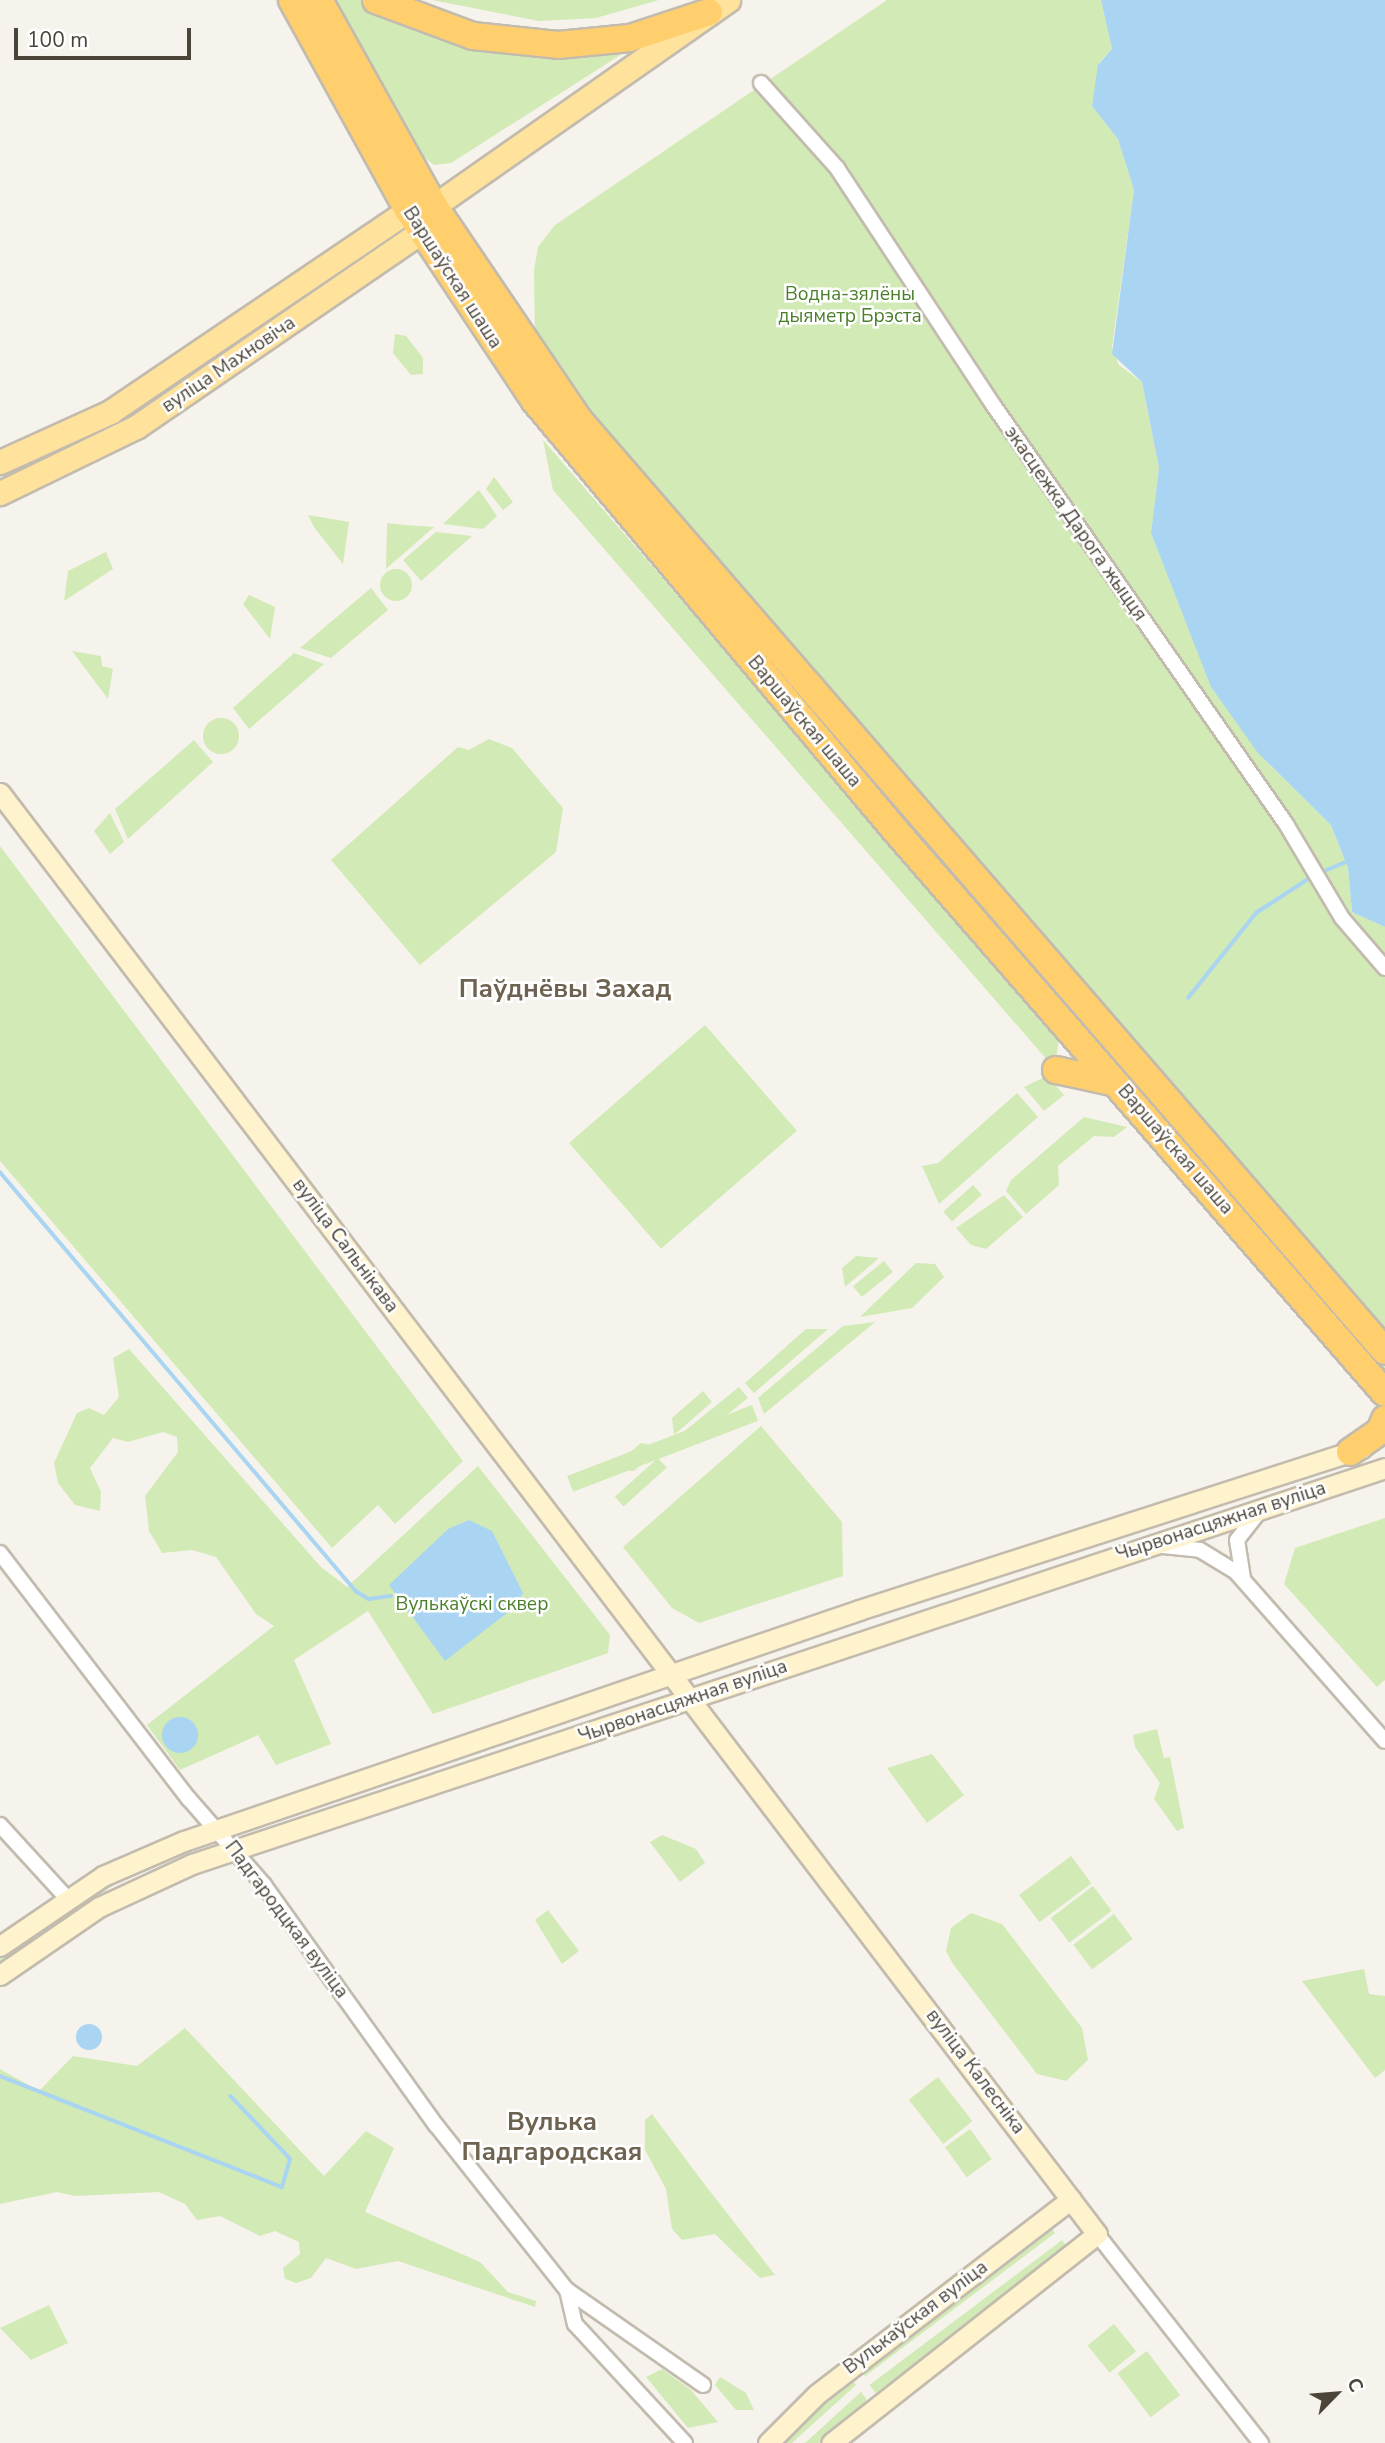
<!DOCTYPE html>
<html>
<head>
<meta charset="utf-8">
<style>
  body { margin:0 }
  #map { position:relative; width:1385px; height:2443px; overflow:hidden; background:#f6f3ec; font-family:"Nunito Sans",sans-serif }
  div>[style] { position:absolute }
  [style*='--x'] { left:calc(var(--x)*1px); top:calc(var(--y)*1px); width:calc(var(--w)*1px); rotate:calc(var(--a)*1deg) }
  .green>* { inset:0; background:#d2eab5; transform-origin:0 0 }
  .round { border-radius:50% }
  .water>* { inset:0; background:#a9d4f2 }
  .stream>* { height:3.5px; margin:-1.75px; padding:0 1.75px; transform-origin:1.75px; border-radius:1.75px; background:#a9d4f2 }
  .roads { filter:drop-shadow(2px 0 #c2bbae) drop-shadow(-2px 0 #c2bbae) drop-shadow(0 2px #c2bbae) drop-shadow(0 -2px #c2bbae) }
  .street>* { height:14px; margin:-7px; padding:0 7px; transform-origin:7px; border-radius:7px; background:#fff }
  .secondary>* { height:19px; margin:-9.5px; padding:0 9.5px; transform-origin:9.5px; border-radius:9.5px; background:#fff3cd }
  .primary>* { height:23px; margin:-11.5px; padding:0 11.5px; transform-origin:11.5px; border-radius:11.5px; background:#ffe39c }
  .highway>* { height:26px; margin:-13px; padding:0 13px; transform-origin:13px; border-radius:13px; background:#ffcf6e }
  span { translate:-50% -50%; white-space:nowrap; text-align:center; line-height:1.15; -webkit-text-stroke:5px #fff; paint-order:stroke }
  .street-label { font-size:19px; color:#4b4439 }
  .park-label { font-size:19px; color:#4a7f2a }
  .district-label { font-size:26px; color:#6e6250; font-weight:700 }
  .north { position:absolute; left:1301px; top:2359px; width:70px; height:70px; -webkit-text-stroke:5px #fff; paint-order:stroke; rotate:65deg; font-size:19px; font-weight:700; line-height:28px; text-align:center; color:#4b4439 }
  .north::after { content:''; display:block; margin:auto; width:24px; height:32px; background:#4b4439; clip-path:polygon(50% 0,100% 100%,50% 72%,0 100%) }
  .scale { position:absolute; left:14px; top:28px; width:177px; height:32px; box-sizing:border-box; border:4px solid #4b4439; border-top:0; padding-left:9px; font-size:21px; line-height:24px; white-space:nowrap; color:#4b4439; -webkit-text-stroke:5px #fff; paint-order:stroke }
</style>
</head>
<body>
<div id="map">
  <div class="green">
    <div style="clip-path:polygon(334px 0,360px 0,424px 30px,625px 52px,451px 163px,434px 165px,417px 152px)"></div>
    <div style="clip-path:polygon(432px 0,659px 0,596px 18px,539px 21px)"></div>
    <div style="clip-path:polygon(887px 0,1101px 0,1112px 49px,1100px 62px,1092px 105px,1118px 139px,1134px 190px,1112px 347px,1119px 365px,1142px 382px,1159px 468px,1151px 533px,1213px 690px,1267px 762px,1331px 825px,1348px 868px,1352px 912px,1385px 927px,1385px 1337px,868px 750px,535px 347px,534px 270px,538px 247px,555px 225px)"></div>
    <div style="clip-path:polygon(395px 334px,406px 336px,423px 358px,423px 374px,411px 375px,393px 353px)"></div>
    <div style="clip-path:polygon(543px 440px,1059px 1036px,1056px 1062px,1048px 1061px,553px 490px)"></div>
    <div style="clip-path:polygon(494px 477px,513px 502px,503px 510px,486px 489px)"></div>
    <div style="clip-path:polygon(479px 490px,497px 516px,483px 529px,443px 524px)"></div>
    <div style="clip-path:polygon(308px 515px,349px 522px,343px 564px,314px 527px)"></div>
    <div style="clip-path:polygon(387px 523px,405px 525px,434px 527px,386px 569px)"></div>
    <div style="clip-path:polygon(436px 532px,472px 536px,421px 581px,403px 560px)"></div>
    <div style="clip-path:polygon(106px 552px,113px 569px,64px 601px,68px 571px)"></div>
    <div class="round" style="left:380px;top:569px;width:32px;height:32px"></div>
    <div style="clip-path:polygon(371px 588px,388px 610px,331px 658px,300px 648px)"></div>
    <div style="clip-path:polygon(249px 595px,275px 607px,270px 639px,243px 604px)"></div>
    <div style="clip-path:polygon(754px 646px,1385px 1363px,1385px 1373px,1176px 1139px)"></div>
    <div style="clip-path:polygon(72px 651px,101px 656px,102px 666px,113px 669px,108px 699px)"></div>
    <div style="clip-path:polygon(294px 653px,324px 664px,249px 729px,233px 708px)"></div>
    <div class="round" style="left:203px;top:718px;width:36px;height:36px"></div>
    <div style="clip-path:polygon(489px 739px,512px 748px,563px 808px,556px 852px,420px 965px,331px 860px,458px 747px,469px 750px)"></div>
    <div style="clip-path:polygon(194px 740px,213px 762px,128px 839px,115px 809px)"></div>
    <div style="clip-path:polygon(110px 813px,124px 842px,110px 854px,94px 831px)"></div>
    <div style="clip-path:polygon(0 846px,463px 1461px,395px 1524px,378px 1505px,332px 1548px,0 1161px)"></div>
    <div style="left:705px;top:1025px;width:140px;height:180px;rotate:49deg"></div>
    <div style="clip-path:polygon(1047px 1076px,1064px 1095px,1044px 1111px,1024px 1087px)"></div>
    <div style="clip-path:polygon(1017px 1093px,1038px 1117px,939px 1204px,922px 1166px,938px 1163px)"></div>
    <div style="clip-path:polygon(1084px 1117px,1127px 1127px,1114px 1137px,1094px 1136px,1058px 1166px,1059px 1185px,1026px 1214px,1006px 1191px,1011px 1180px)"></div>
    <div style="left:973px;top:1185px;width:13px;height:40px;rotate:48deg"></div>
    <div style="clip-path:polygon(1004px 1195px,1023px 1217px,986px 1249px,971px 1245px,956px 1228px)"></div>
    <div style="clip-path:polygon(856px 1256px,879px 1258px,845px 1287px,842px 1268px)"></div>
    <div style="left:884px;top:1261px;width:14px;height:40px;rotate:51deg"></div>
    <div style="clip-path:polygon(916px 1263px,935px 1264px,944px 1277px,912px 1308px,860px 1317px)"></div>
    <div style="clip-path:polygon(875px 1322px,764px 1414px,758px 1398px,843px 1326px)"></div>
    <div style="clip-path:polygon(806px 1329px,828px 1329px,754px 1393px,745px 1383px)"></div>
    <div style="clip-path:polygon(129px 1349px,321px 1567px,347px 1587px,478px 1466px,610px 1635px,608px 1653px,433px 1714px,368px 1611px,294px 1660px,331px 1744px,276px 1765px,258px 1735px,180px 1770px,147px 1725px,274px 1626px,256px 1614px,216px 1557px,192px 1550px,162px 1553px,149px 1531px,145px 1496px,178px 1452px,177px 1437px,163px 1432px,128px 1442px,113px 1438px,90px 1468px,101px 1492px,100px 1511px,75px 1505px,58px 1483px,54px 1463px,77px 1413px,89px 1408px,104px 1415px,119px 1397px,113px 1358px)"></div>
    <div style="left:739px;top:1387px;width:14px;height:72px;rotate:51deg"></div>
    <div style="clip-path:polygon(703px 1391px,712px 1402px,674px 1435px,672px 1418px)"></div>
    <div style="left:752px;top:1405px;width:17px;height:198px;rotate:69deg"></div>
    <div style="clip-path:polygon(761px 1426px,842px 1522px,843px 1576px,699px 1623px,672px 1608px,623px 1547px)"></div>
    <div style="clip-path:polygon(641px 1443px,660px 1447px,634px 1471px,610px 1469px)"></div>
    <div style="left:658px;top:1458px;width:13px;height:58px;rotate:48deg"></div>
    <div style="clip-path:polygon(1385px 1518px,1385px 1680px,1377px 1687px,1284px 1584px,1295px 1548px)"></div>
    <div style="clip-path:polygon(1157px 1729px,1164px 1758px,1170px 1757px,1184px 1828px,1177px 1831px,1154px 1799px,1160px 1783px,1135px 1747px,1133px 1735px)"></div>
    <div style="clip-path:polygon(932px 1754px,964px 1795px,927px 1823px,887px 1768px)"></div>
    <div style="clip-path:polygon(662px 1835px,696px 1849px,705px 1863px,680px 1882px,650px 1842px)"></div>
    <div style="clip-path:polygon(182px 1851px,115px 1884px,0 1966px,0 1957px,73px 1904px)"></div>
    <div style="left:1071px;top:1856px;width:34px;height:65px;rotate:53deg"></div>
    <div style="left:1093px;top:1886px;width:31px;height:53px;rotate:53deg"></div>
    <div style="clip-path:polygon(548px 1910px,579px 1951px,562px 1964px,535px 1920px)"></div>
    <div style="clip-path:polygon(971px 1913px,1002px 1924px,1082px 2028px,1088px 2060px,1066px 2081px,1037px 2074px,953px 1964px,946px 1951px,951px 1928px)"></div>
    <div style="left:1114px;top:1914px;width:31px;height:51px;rotate:53deg"></div>
    <div style="clip-path:polygon(1364px 1969px,1369px 1994px,1385px 1996px,1385px 2070px,1375px 2078px,1302px 1981px)"></div>
    <div style="clip-path:polygon(185px 2028px,324px 2176px,366px 2131px,394px 2148px,365px 2212px,480px 2262px,508px 2292px,536px 2301px,535px 2307px,398px 2261px,356px 2269px,326px 2258px,311px 2278px,296px 2283px,285px 2279px,283px 2268px,300px 2254px,299px 2242px,275px 2231px,260px 2236px,220px 2216px,197px 2220px,185px 2204px,159px 2192px,75px 2196px,57px 2192px,0 2204px,0 2069px,39px 2091px,73px 2056px,137px 2066px)"></div>
    <div style="left:938px;top:2077px;width:56px;height:37px;rotate:52deg"></div>
    <div style="clip-path:polygon(652px 2114px,702px 2181px,775px 2275px,760px 2278px,715px 2234px,682px 2240px,672px 2229px,666px 2189px,645px 2150px,645px 2120px)"></div>
    <div style="left:970px;top:2129px;width:37px;height:31px;rotate:54deg"></div>
    <div style="left:1049px;top:2225px;width:10px;height:238px;rotate:53deg"></div>
    <div style="left:1062px;top:2240px;width:10px;height:241px;rotate:53deg"></div>
    <div style="clip-path:polygon(49px 2305px,68px 2343px,31px 2360px,0 2328px)"></div>
    <div style="left:1114px;top:2324px;width:35px;height:34px;rotate:51deg"></div>
    <div style="left:1147px;top:2351px;width:55px;height:37px;rotate:53deg"></div>
    <div style="clip-path:polygon(662px 2369px,691px 2390px,718px 2422px,688px 2428px,646px 2377px)"></div>
    <div style="clip-path:polygon(720px 2377px,746px 2393px,754px 2410px,736px 2410px,715px 2385px)"></div>
    <div style="clip-path:polygon(850px 2377px,856px 2385px,792px 2443px,778px 2443px)"></div>
    <div style="clip-path:polygon(861px 2392px,867px 2400px,819px 2443px,805px 2443px)"></div>
  </div>
  <div class="water">
    <div style="clip-path:polygon(1101px 0,1385px 0,1385px 927px,1352px 912px,1348px 868px,1331px 825px,1258px 753px,1211px 687px,1151px 533px,1159px 468px,1142px 382px,1112px 354px,1134px 190px,1118px 139px,1092px 106px,1098px 65px,1112px 49px)"></div>
    <div style="clip-path:polygon(469px 1520px,492px 1531px,523px 1593px,516px 1606px,445px 1661px,389px 1585px,448px 1529px)"></div>
    <div class="round" style="left:162px;top:1717px;width:36px;height:36px"></div>
    <div class="round" style="left:76px;top:2024px;width:26px;height:26px"></div>
  </div>
  <div class="stream">
    <div style="--x:1320;--y:873;--w:28;--a:-23"></div>
    <div style="--x:1188;--y:998;--w:109;--a:-51.3"></div>
    <div style="--x:1256;--y:913;--w:68;--a:-33"></div>
    <div style="--x:0;--y:1172;--w:550;--a:49.65"></div>
    <div style="--x:356;--y:1591;--w:15;--a:32"></div>
    <div style="--x:369;--y:1599;--w:22;--a:-8"></div>
    <div style="--x:0;--y:2076;--w:303;--a:21.5"></div>
    <div style="--x:282;--y:2187;--w:29;--a:-74"></div>
    <div style="--x:290;--y:2159;--w:86;--a:-133.6"></div>
  </div>
  <div class="roads">
    <div class="street">
      <div style="--x:761;--y:83;--w:114;--a:48.2"></div>
      <div style="--x:837;--y:168;--w:285;--a:56.6"></div>
      <div style="--x:994;--y:406;--w:510;--a:55.06"></div>
      <div style="--x:1286;--y:824;--w:109;--a:59.2"></div>
      <div style="--x:1342;--y:918;--w:66;--a:49.3"></div>
      <div style="--x:1163;--y:1546;--w:37;--a:6"></div>
      <div style="--x:1200;--y:1550;--w:42;--a:31.4"></div>
      <div style="--x:1236;--y:1572;--w:225;--a:48.6"></div>
      <div style="--x:0;--y:1553;--w:310;--a:52.5"></div>
      <div style="--x:189;--y:1799;--w:114;--a:48.9"></div>
      <div style="--x:264;--y:1885;--w:295;--a:54.4"></div>
      <div style="--x:436;--y:2125;--w:211;--a:51.6"></div>
      <div style="--x:567;--y:2290;--w:35;--a:77"></div>
      <div style="--x:575;--y:2324;--w:162;--a:47.3"></div>
      <div style="--x:1243;--y:1578;--w:38;--a:-99"></div>
      <div style="--x:1237;--y:1540;--w:34;--a:-52"></div>
      <div style="--x:0;--y:1825;--w:99;--a:47.5"></div>
      <div style="--x:1097;--y:2234;--w:266;--a:51.9"></div>
      <div style="--x:567;--y:2290;--w:166;--a:34.9"></div>
    </div>
    <div class="secondary">
      <div style="--x:0;--y:793;--w:1811;--a:52.72"></div>
      <div style="--x:1097;--y:2234;--w:338;--a:141.8"></div>
      <div style="--x:0;--y:1946;--w:125;--a:-34.2"></div>
      <div style="--x:103;--y:1876;--w:88;--a:-23.4"></div>
      <div style="--x:184;--y:1841;--w:713;--a:-18.89"></div>
      <div style="--x:859;--y:1610;--w:528;--a:-17.85"></div>
      <div style="--x:0;--y:1975;--w:120;--a:-34.5"></div>
      <div style="--x:99;--y:1907;--w:102;--a:-24.8"></div>
      <div style="--x:192;--y:1864;--w:1257;--a:-18.36"></div>
      <div style="--x:768;--y:2443;--w:69;--a:-45"></div>
      <div style="--x:817;--y:2394;--w:320;--a:-37.5"></div>
    </div>
    <div class="primary">
      <div style="--x:0;--y:462;--w:121;--a:-24.4"></div>
      <div style="--x:110;--y:412;--w:360;--a:-34.1"></div>
      <div style="--x:408;--y:210;--w:26;--a:-9"></div>
      <div style="--x:434;--y:206;--w:359;--a:-35"></div>
      <div style="--x:0;--y:493;--w:151;--a:-25.9"></div>
      <div style="--x:136;--y:427;--w:345;--a:-34.4"></div>
      <div style="--x:421;--y:232;--w:19;--a:-65"></div>
    </div>
    <div class="highway">
      <div style="--x:292;--y:0;--w:240;--a:61.1"></div>
      <div style="--x:408;--y:210;--w:229;--a:56.4"></div>
      <div style="--x:535;--y:401;--w:560;--a:50"></div>
      <div style="--x:895;--y:830;--w:746;--a:48.97"></div>
      <div style="--x:319;--y:0;--w:236;--a:60.8"></div>
      <div style="--x:434;--y:206;--w:258;--a:55.9"></div>
      <div style="--x:579;--y:420;--w:1231;--a:49.12"></div>
      <div style="--x:376;--y:0;--w:103;--a:20.4"></div>
      <div style="--x:473;--y:36;--w:85;--a:6"></div>
      <div style="--x:558;--y:45;--w:72;--a:-5.6"></div>
      <div style="--x:630;--y:38;--w:83;--a:-18.2"></div>
      <div style="--x:1056;--y:1070;--w:57;--a:12.1"></div>
      <div style="--x:1350;--y:1452;--w:37;--a:-35"></div>
      <div style="--x:1380;--y:1431;--w:13;--a:-67"></div>
    </div>
  </div>
  <div class="street-label">
    <span style="left:452px;top:278px;rotate:57deg">Варшаўская шаша</span>
    <span style="left:229px;top:365px;rotate:-34deg">вуліца Махновіча</span>
    <span style="left:1075px;top:524px;rotate:55deg">экасцежка Дарога жыцця</span>
    <span style="left:804px;top:722px;rotate:50deg">Варшаўская шаша</span>
    <span style="left:1175px;top:1150px;rotate:49deg">Варшаўская шаша</span>
    <span style="left:345px;top:1246px;rotate:53deg">вуліца Сальнікава</span>
    <span style="left:1221px;top:1522px;rotate:-18deg">Чырвонасцяжная вуліца</span>
    <span style="left:683px;top:1702px;rotate:-19deg">Чырвонасцяжная вуліца</span>
    <span style="left:286px;top:1920px;rotate:53deg">Падгародцкая вуліца</span>
    <span style="left:975px;top:2072px;rotate:53deg">вуліца Калесніка</span>
    <span style="left:916px;top:2318px;rotate:-37deg">Вулькаўская вуліца</span>
  </div>
  <div class="park-label">
    <span style="left:850px;top:306px">Водна-зялёны<br>дыяметр Брэста</span>
    <span style="left:472px;top:1605px">Вулькаўскі сквер</span>
  </div>
  <div class="district-label">
    <span style="left:565px;top:989px">Паўднёвы Захад</span>
    <span style="left:552px;top:2137px">Вулька<br>Падгародская</span>
  </div>
  <div class="north">С</div>
  <div class="scale">100 m</div>
</div>
</body>
</html>
